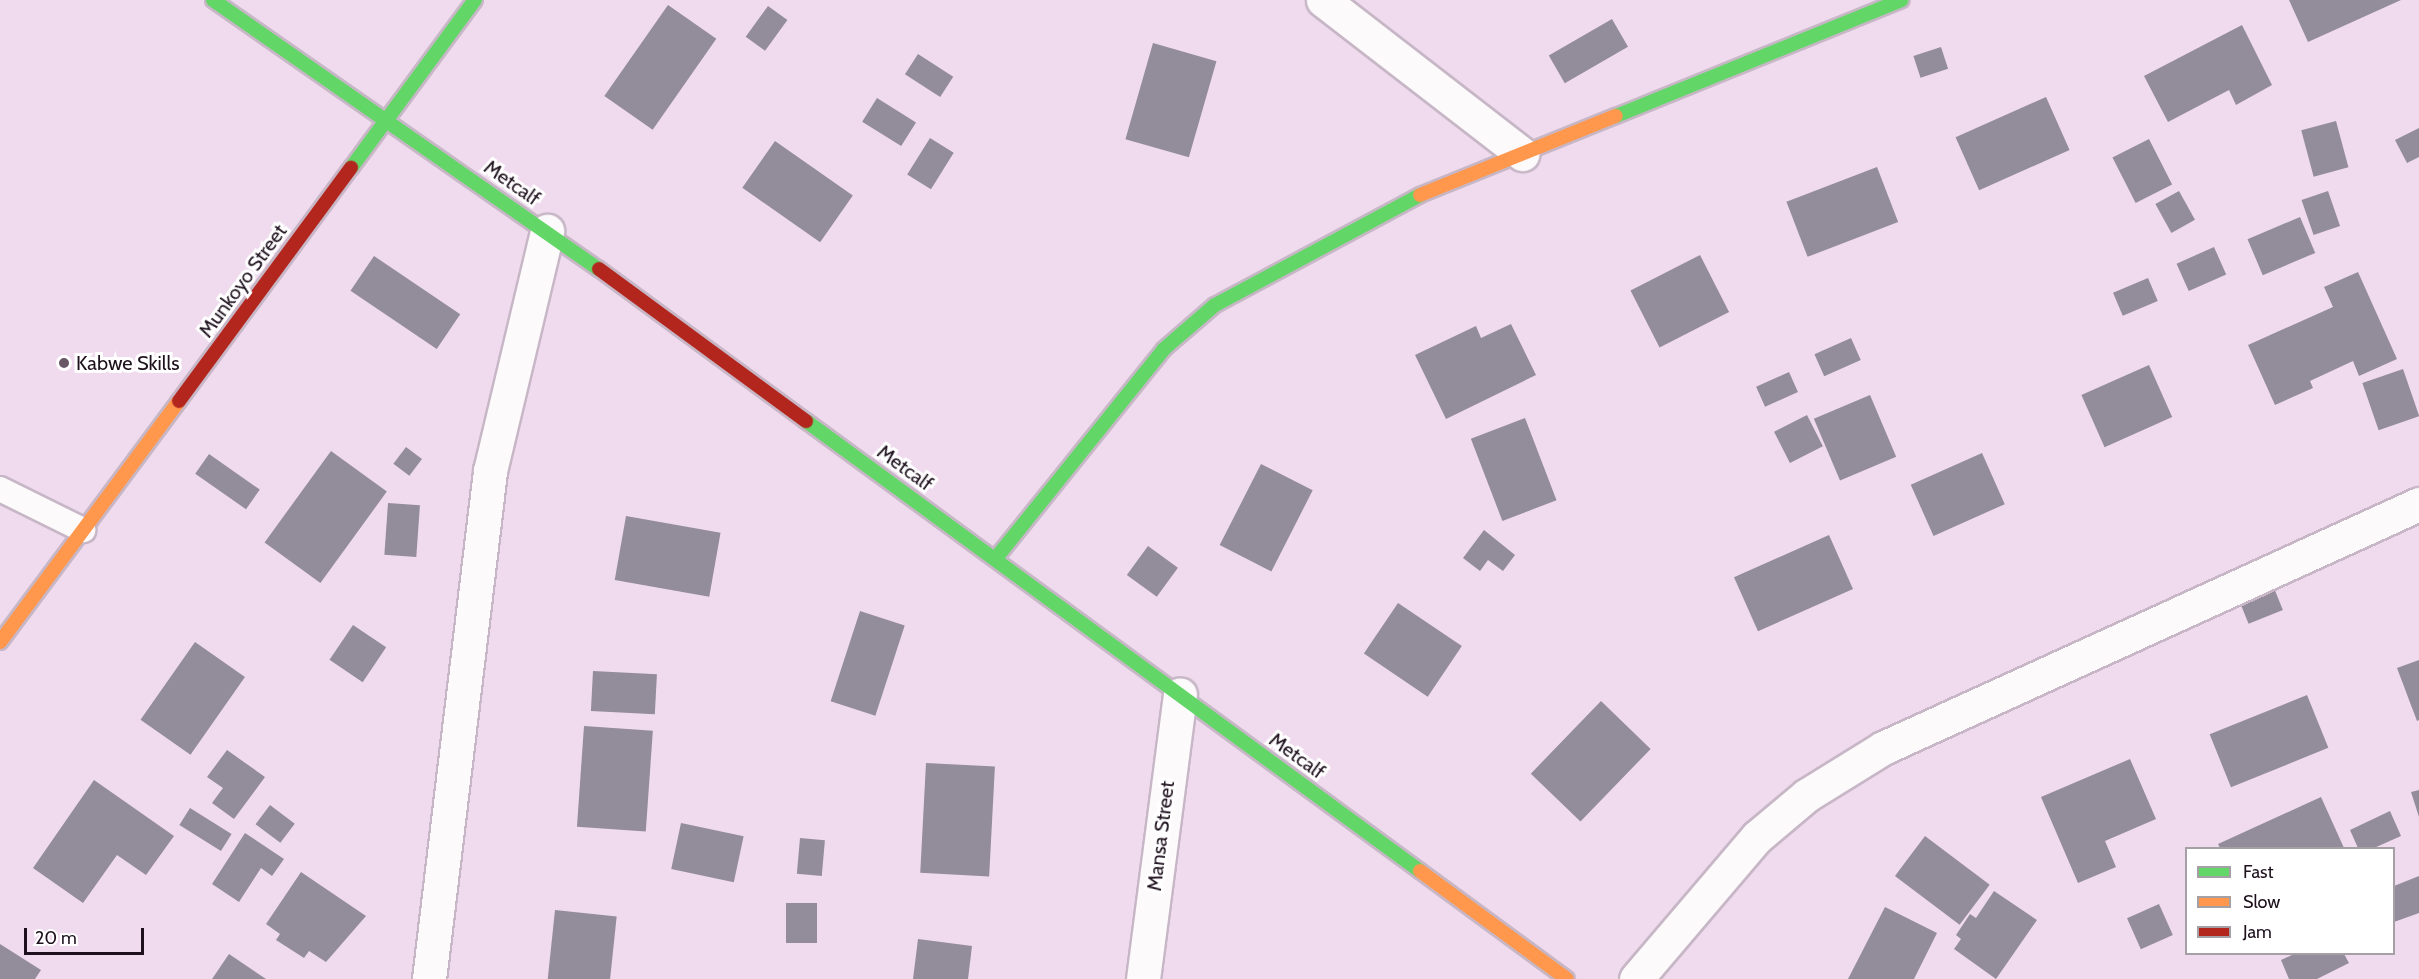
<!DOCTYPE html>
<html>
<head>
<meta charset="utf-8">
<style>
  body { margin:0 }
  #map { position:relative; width:2419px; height:979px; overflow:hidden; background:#f0dbee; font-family:Cabin,sans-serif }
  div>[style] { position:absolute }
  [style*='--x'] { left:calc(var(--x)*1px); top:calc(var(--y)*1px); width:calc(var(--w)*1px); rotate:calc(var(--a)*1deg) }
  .building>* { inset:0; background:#938c9b; transform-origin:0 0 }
  .roads { filter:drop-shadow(2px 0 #c7b7c6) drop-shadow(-2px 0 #c7b7c6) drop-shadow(0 2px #c7b7c6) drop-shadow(0 -2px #c7b7c6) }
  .lane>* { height:24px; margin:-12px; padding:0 12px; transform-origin:12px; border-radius:12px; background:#fdfafc }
  .street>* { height:33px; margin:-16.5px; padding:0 16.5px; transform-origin:16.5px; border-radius:16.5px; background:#fdfafc }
  .fast>* { height:14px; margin:-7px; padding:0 7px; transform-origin:7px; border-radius:7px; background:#63d668 }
  .slow>* { height:14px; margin:-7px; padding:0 7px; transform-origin:7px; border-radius:7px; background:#ff974d }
  .jam>* { height:14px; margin:-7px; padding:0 7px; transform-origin:7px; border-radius:7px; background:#b3261e }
  .dots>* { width:16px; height:16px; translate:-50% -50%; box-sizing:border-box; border:3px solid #fff; border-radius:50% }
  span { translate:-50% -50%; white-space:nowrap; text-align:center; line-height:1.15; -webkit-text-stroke:6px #fff; paint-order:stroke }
  .street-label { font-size:20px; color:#1e111d }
  .poi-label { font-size:20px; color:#1e111d }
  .left { translate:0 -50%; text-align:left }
  .legend { position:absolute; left:2185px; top:847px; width:210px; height:108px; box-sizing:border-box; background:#fff; border:2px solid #a5a0a5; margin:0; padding:8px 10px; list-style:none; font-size:18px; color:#1e111d }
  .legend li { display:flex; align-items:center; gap:12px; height:30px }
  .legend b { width:30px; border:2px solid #a5a0a5 }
  .scale { position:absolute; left:24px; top:928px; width:120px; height:27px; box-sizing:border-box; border:3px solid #1e111d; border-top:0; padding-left:8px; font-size:18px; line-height:21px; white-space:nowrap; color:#1e111d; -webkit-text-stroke:4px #fff; paint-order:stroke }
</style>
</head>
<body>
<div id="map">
  <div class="building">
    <div style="clip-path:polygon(2289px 0,2401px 0,2308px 42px)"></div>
    <div style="left:668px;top:5px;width:59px;height:111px;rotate:35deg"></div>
    <div style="left:768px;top:6px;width:24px;height:38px;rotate:36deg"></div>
    <div style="left:1612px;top:19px;width:32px;height:73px;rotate:60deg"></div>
    <div style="clip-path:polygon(2242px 25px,2272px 85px,2236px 105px,2229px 90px,2168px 122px,2144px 76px)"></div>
    <div style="left:1153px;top:43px;width:66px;height:100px;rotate:16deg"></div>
    <div style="left:1941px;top:47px;width:23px;height:29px;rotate:72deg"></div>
    <div style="left:918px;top:54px;width:42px;height:24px;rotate:33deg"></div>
    <div style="left:2046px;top:97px;width:58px;height:99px;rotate:66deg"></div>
    <div style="left:877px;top:98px;width:46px;height:28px;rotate:32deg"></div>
    <div style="left:2336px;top:121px;width:48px;height:36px;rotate:75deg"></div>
    <div style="clip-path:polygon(2419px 128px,2419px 157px,2407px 163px,2395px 140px)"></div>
    <div style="left:930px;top:138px;width:28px;height:43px;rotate:32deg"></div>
    <div style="left:2149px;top:139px;width:51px;height:41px;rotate:63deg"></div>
    <div style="left:775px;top:141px;width:95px;height:57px;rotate:35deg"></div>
    <div style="left:1877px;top:167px;width:59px;height:97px;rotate:69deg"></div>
    <div style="left:2179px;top:191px;width:33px;height:27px;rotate:61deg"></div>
    <div style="left:2328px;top:191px;width:37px;height:28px;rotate:71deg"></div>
    <div style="left:2300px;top:217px;width:39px;height:57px;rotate:67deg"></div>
    <div style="left:2214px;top:247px;width:30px;height:41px;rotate:66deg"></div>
    <div style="left:1700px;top:255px;width:64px;height:78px;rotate:63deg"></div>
    <div style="left:374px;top:256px;width:104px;height:42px;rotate:34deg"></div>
    <div style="clip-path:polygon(2358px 272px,2397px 359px,2359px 376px,2353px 361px,2310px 381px,2313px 388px,2275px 405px,2248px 345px,2333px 307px,2324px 287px)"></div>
    <div style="left:2148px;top:278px;width:25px;height:38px;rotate:67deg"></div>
    <div style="clip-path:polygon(1511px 324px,1536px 375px,1446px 419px,1415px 355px,1476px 326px,1481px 338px)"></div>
    <div style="left:1851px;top:338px;width:24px;height:40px;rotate:66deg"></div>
    <div style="left:2149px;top:365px;width:57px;height:74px;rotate:66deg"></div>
    <div style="left:2403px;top:369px;width:50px;height:43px;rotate:71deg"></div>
    <div style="left:1789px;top:372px;width:22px;height:36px;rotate:66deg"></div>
    <div style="left:1870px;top:395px;width:67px;height:61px;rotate:67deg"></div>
    <div style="left:1807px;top:415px;width:35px;height:37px;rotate:63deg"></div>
    <div style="left:1525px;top:418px;width:88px;height:58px;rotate:69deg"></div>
    <div style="left:406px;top:447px;width:20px;height:21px;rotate:37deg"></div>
    <div style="left:331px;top:451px;width:69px;height:113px;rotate:36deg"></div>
    <div style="left:1982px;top:453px;width:56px;height:78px;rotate:66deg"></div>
    <div style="left:209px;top:454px;width:62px;height:24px;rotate:35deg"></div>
    <div style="left:1261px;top:464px;width:58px;height:91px;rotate:27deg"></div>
    <div style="left:388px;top:503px;width:32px;height:52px;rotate:4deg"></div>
    <div style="left:626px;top:516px;width:96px;height:65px;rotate:10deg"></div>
    <div style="clip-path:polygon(1484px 530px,1515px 555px,1503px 571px,1488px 560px,1480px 571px,1463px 558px)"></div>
    <div style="left:1829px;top:535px;width:59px;height:104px;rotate:66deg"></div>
    <div style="left:1148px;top:546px;width:37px;height:36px;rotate:36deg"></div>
    <div style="left:2272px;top:583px;width:29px;height:37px;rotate:68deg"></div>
    <div style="left:1398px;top:603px;width:77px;height:61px;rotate:34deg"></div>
    <div style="left:860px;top:611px;width:47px;height:95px;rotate:18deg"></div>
    <div style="left:353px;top:625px;width:40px;height:42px;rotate:34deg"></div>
    <div style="left:195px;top:642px;width:61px;height:95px;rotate:35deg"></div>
    <div style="clip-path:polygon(2419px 660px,2419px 720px,2417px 721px,2397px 668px)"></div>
    <div style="left:593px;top:671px;width:64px;height:40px;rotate:3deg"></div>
    <div style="left:2307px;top:695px;width:57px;height:105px;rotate:68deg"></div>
    <div style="left:1601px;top:701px;width:69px;height:101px;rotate:44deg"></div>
    <div style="left:584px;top:726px;width:69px;height:101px;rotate:4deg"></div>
    <div style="clip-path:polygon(227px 750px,265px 777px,234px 819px,212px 803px,223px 788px,207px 777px)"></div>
    <div style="clip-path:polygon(2130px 759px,2156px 819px,2105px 841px,2116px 867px,2078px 883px,2041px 797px)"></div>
    <div style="left:926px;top:763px;width:69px;height:110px;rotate:3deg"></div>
    <div style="clip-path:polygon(94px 780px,174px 836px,146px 875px,117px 855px,83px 903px,33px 868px)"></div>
    <div style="clip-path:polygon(2419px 790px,2419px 817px,2411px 792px)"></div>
    <div style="clip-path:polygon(2321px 797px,2344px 848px,2220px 848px,2218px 844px)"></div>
    <div style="left:270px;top:805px;width:31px;height:24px;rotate:37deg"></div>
    <div style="left:190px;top:808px;width:49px;height:20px;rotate:32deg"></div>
    <div style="clip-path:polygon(2390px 811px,2401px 836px,2374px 848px,2358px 848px,2350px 830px)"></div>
    <div style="left:681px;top:823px;width:64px;height:47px;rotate:12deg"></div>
    <div style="clip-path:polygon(245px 833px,284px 859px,272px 876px,261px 868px,239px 902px,212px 884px)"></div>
    <div style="left:1925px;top:836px;width:81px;height:50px;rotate:37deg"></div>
    <div style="left:800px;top:838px;width:25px;height:36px;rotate:5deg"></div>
    <div style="clip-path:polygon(301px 872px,366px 916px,326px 962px,309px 951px,304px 958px,276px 940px,280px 934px,266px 924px)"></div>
    <div style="clip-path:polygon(2419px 876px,2419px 913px,2394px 922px,2394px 886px)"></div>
    <div style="clip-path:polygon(1994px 891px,2037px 920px,1996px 979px,1954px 949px,1961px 939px,1956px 935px,1970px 914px,1976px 918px)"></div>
    <div style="left:786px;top:903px;width:31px;height:40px"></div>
    <div style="left:2159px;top:904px;width:34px;height:35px;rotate:66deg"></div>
    <div style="clip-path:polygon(1885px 907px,1937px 933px,1914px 979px,1848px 979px)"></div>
    <div style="left:555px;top:910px;width:62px;height:70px;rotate:6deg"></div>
    <div style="clip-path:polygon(918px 939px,972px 946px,968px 979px,913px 979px)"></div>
    <div style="clip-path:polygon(0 944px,41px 970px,35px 979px,0 979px)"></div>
    <div style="clip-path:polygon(229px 954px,266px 979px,212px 979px)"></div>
    <div style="clip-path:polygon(2294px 954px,2344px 954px,2349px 963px,2317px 979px,2289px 979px,2281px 960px)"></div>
  </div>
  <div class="roads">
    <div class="lane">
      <div style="--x:0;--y:489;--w:93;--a:26.3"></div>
    </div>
    <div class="street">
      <div style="--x:1323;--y:0;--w:252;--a:37.7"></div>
      <div style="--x:429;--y:979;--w:512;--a:-83.15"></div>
      <div style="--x:490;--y:471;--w:247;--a:-76.6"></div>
      <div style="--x:1143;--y:979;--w:287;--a:-82.6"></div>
      <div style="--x:1636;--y:979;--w:187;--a:-49.6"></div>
      <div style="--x:1757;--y:837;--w:65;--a:-40"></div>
      <div style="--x:1807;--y:795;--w:89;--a:-31.7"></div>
      <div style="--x:1883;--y:748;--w:589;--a:-24.48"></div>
    </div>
    <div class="fast">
      <div style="--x:213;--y:0;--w:470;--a:34.9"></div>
      <div style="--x:1616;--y:116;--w:308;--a:-22.1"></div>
      <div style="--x:351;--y:168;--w:209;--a:-53.6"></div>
      <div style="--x:806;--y:421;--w:761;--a:36.24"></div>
      <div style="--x:996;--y:558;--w:268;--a:-51.2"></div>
      <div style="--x:1164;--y:349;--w:67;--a:-40.8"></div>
      <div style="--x:1215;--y:305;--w:233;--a:-28.2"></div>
    </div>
    <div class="slow">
      <div style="--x:1420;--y:195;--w:211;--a:-22"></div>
      <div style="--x:0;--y:642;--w:300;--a:-53.4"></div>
      <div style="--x:1420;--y:871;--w:182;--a:36.3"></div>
    </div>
    <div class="jam">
      <div style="--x:599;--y:269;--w:257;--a:36.3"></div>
      <div style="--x:179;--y:401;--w:290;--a:-53.6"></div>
    </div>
  </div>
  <div class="dots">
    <div style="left:64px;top:363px;background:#685866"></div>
  </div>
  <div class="street-label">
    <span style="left:512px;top:183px;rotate:35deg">Metcalf</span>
    <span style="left:243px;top:281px;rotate:-54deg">Munkoyo Street</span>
    <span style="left:905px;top:468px;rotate:36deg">Metcalf</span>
    <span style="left:1297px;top:756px;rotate:36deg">Metcalf</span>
    <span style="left:1161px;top:836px;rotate:-83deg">Mansa Street</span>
  </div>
  <div class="poi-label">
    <span class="left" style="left:76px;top:363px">Kabwe Skills</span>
  </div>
  <ul class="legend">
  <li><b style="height:8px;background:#63d668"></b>Fast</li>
  <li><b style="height:8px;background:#ff974d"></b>Slow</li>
  <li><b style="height:8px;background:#b3261e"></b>Jam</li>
  </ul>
  <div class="scale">20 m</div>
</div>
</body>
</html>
